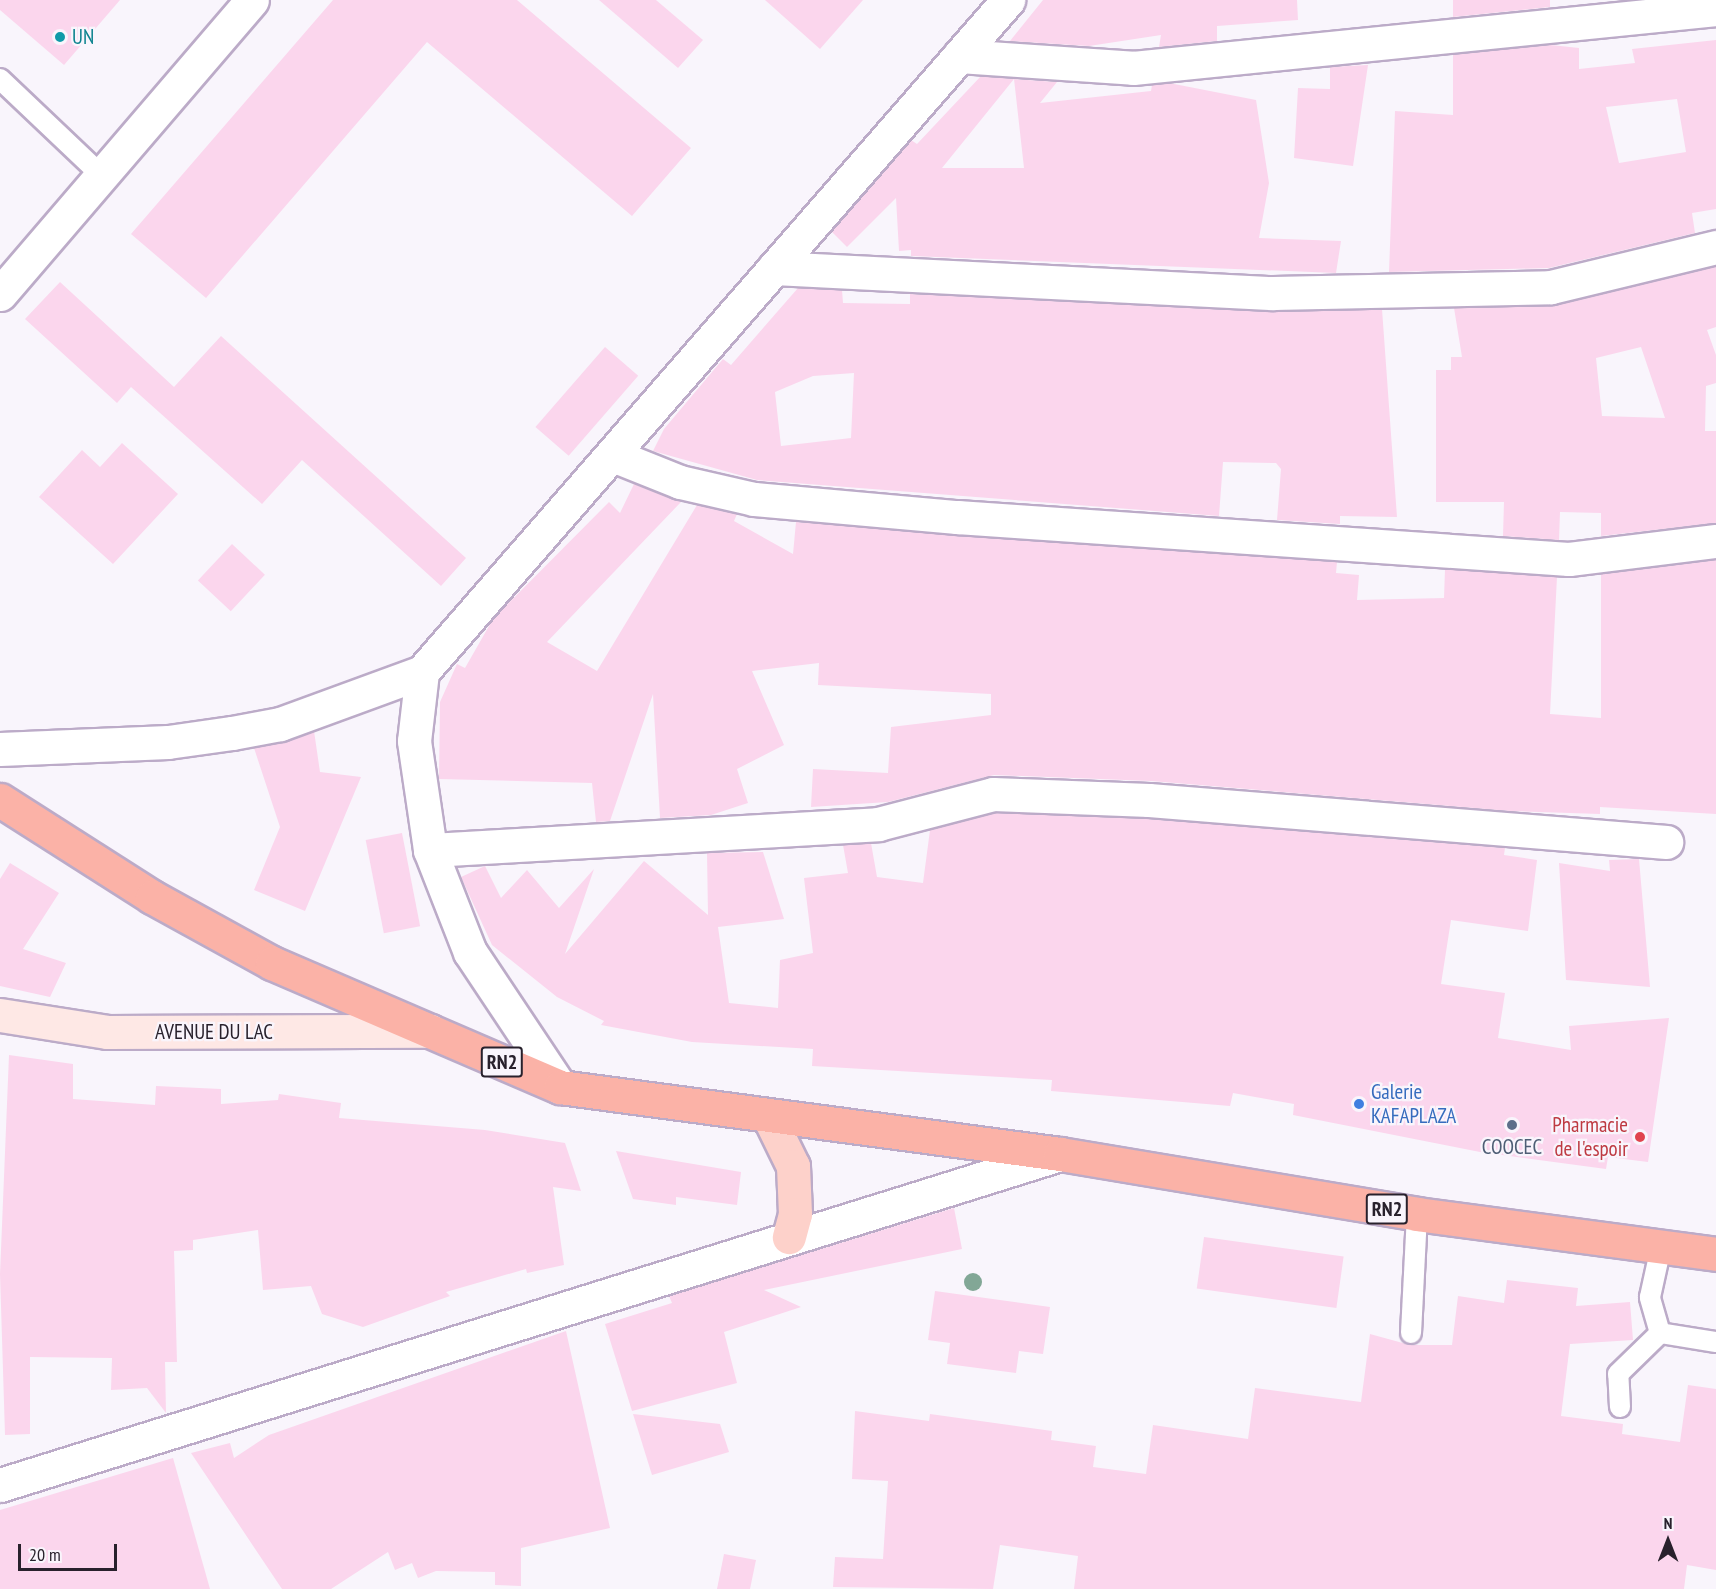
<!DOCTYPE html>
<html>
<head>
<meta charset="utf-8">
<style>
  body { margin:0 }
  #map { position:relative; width:1716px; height:1589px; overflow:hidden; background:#f9f5fc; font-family:"PT Sans Narrow",sans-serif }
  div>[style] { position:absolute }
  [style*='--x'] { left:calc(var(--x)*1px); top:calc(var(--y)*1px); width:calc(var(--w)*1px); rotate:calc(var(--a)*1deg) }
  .building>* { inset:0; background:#fbd6ed; transform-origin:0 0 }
  .roads { filter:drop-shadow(2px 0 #bcabc8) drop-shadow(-2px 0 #bcabc8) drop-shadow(0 2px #bcabc8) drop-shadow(0 -2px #bcabc8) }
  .lane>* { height:20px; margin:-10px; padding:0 10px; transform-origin:10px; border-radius:10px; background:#fff }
  .street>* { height:33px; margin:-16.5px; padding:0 16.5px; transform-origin:16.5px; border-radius:16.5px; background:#fff }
  .secondary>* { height:33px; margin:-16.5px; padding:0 16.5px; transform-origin:16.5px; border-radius:16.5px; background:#fee8e5 }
  .primary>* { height:33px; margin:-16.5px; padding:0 16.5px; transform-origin:16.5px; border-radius:16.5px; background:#fdd1ca }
  .highway>* { height:33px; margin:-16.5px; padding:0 16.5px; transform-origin:16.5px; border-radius:16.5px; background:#fbb2a7 }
  .trees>* { width:18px; height:18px; margin:-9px; border-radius:50%; background:#82a796 }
  .dots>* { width:16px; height:16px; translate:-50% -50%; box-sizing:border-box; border:3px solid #f9f5fc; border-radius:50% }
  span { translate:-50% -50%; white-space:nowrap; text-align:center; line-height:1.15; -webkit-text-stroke:4.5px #f9f5fc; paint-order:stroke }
  .shield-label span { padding:2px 4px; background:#f9f5fc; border:2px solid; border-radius:4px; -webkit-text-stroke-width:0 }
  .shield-label { font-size:20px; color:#28212c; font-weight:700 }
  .culture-label { font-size:21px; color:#0d838f }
  .left { translate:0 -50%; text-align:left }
  .street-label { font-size:21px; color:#28212c }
  .shop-label { font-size:21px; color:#366cbe }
  .health-label { font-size:21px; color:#be3a42 }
  .right { translate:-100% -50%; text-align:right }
  .service-label { font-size:21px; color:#4e5e75 }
  .north { position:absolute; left:1638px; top:1511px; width:60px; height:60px; -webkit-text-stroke:4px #f9f5fc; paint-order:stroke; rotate:0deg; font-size:16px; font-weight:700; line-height:24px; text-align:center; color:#28212c }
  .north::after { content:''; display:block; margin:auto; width:21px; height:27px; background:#28212c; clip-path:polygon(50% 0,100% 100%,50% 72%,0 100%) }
  .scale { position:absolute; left:18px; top:1544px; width:99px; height:27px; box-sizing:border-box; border:3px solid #28212c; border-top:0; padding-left:8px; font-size:18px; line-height:21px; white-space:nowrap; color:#28212c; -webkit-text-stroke:4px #f9f5fc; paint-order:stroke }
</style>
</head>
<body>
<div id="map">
  <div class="building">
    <div style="clip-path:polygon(0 0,120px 0,64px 65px,0 10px)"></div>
    <div style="clip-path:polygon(333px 0,517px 0,691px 148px,632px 216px,427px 42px,206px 298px,131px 234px)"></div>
    <div style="clip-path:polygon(599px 0,656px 0,703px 40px,678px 68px)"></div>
    <div style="clip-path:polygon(765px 0,863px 0,820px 49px)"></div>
    <div style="clip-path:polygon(1043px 0,1297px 0,1298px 20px,1217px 26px,1217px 41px,1159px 47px,1161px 35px,1089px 46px,1010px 41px)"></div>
    <div style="clip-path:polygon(1453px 0,1550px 0,1550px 7px,1453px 17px)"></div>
    <div style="clip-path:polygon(evenodd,1716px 40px,1716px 209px,1692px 213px,1695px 233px,1549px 268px,1389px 272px,1395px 111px,1453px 115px,1453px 54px,1551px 45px,1579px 48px,1579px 69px,1635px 63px,1632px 49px,1716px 40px,1677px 99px,1686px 152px,1619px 163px,1606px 107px,1677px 99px)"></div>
    <div style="clip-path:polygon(1368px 65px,1353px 166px,1294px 158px,1298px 88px,1330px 89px,1330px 67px)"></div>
    <div style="clip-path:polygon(981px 76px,1014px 79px,942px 168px,1024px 168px,1014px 79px,1057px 82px,1040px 103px,1151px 91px,1152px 85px,1169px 83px,1256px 100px,1269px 183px,1259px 238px,1341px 241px,1336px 273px,911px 256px,911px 250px,899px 251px,896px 198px,847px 247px,831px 231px,911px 140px,917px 144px)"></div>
    <div style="clip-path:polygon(evenodd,1716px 266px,1716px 327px,1707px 330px,1716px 355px,1716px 383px,1706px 386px,1705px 431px,1716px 431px,1716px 523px,1601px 536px,1601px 513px,1560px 512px,1559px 540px,1503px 536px,1504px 502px,1436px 502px,1436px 370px,1451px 370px,1451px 357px,1462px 357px,1454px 308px,1555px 305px,1716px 266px,1641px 347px,1665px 418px,1602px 416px,1596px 358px,1641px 347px)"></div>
    <div style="clip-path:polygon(60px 282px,174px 387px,221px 336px,466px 558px,441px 586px,302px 460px,262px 504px,131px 387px,117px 403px,25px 319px)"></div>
    <div style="clip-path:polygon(evenodd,798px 288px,842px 290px,843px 303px,910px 304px,910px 294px,1272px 312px,1382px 309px,1397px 517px,1340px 516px,1340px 524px,1277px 520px,1281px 469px,1276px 463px,1223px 462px,1219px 516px,757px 480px,653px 451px,664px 429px,723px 359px,731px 365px,798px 288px,854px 373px,851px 438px,781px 446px,775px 392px,813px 376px,854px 373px)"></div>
    <div style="left:605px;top:347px;width:44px;height:106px;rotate:41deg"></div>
    <div style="clip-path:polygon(122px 443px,178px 494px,113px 564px,39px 497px,82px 450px,100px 467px)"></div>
    <div style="clip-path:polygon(634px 484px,681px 502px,547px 642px,597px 671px,697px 505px,737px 514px,734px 521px,793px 554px,796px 522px,1337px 562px,1336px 573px,1359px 575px,1357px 600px,1444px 598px,1445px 569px,1557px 577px,1550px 714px,1601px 718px,1601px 574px,1716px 560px,1716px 814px,1600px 807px,1600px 814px,1510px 811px,1151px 781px,994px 775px,888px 802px,811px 807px,813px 769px,888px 773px,891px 727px,991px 715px,991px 694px,818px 685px,819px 663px,752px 671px,784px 745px,737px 769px,748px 803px,711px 815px,660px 818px,653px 694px,610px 821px,596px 822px,592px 783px,439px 779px,440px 702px,457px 664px,465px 668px,493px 619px,609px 502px,620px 513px)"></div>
    <div style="left:232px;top:544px;width:45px;height:50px;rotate:43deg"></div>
    <div style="clip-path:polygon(314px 731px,320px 772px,361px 777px,305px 911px,254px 890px,280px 827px,254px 748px)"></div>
    <div style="clip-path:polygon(995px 813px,1148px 819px,1505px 848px,1504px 855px,1537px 860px,1528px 931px,1451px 920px,1441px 984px,1505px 993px,1498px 1038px,1571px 1050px,1569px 1026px,1669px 1018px,1648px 1162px,1608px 1157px,1606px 1169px,1480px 1152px,1293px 1115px,1294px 1104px,1233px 1093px,1230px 1106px,1051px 1091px,1052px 1080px,812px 1066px,813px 1049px,692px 1042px,601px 1025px,604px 1021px,557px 997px,492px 945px,461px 877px,485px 866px,501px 898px,527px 870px,559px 908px,594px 869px,565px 954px,644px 861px,708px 915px,707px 853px,763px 852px,784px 919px,718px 927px,729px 1003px,778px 1008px,780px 960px,813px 953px,804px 878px,848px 873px,843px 845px,871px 843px,877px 877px,923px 883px,930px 830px)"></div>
    <div style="left:402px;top:833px;width:95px;height:37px;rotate:79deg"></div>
    <div style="clip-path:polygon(1639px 859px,1650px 987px,1566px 980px,1559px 863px,1610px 871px,1609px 860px)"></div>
    <div style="clip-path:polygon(10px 863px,59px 893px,23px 949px,66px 963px,50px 997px,0 986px,0 879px)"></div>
    <div style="clip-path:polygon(9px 1055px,73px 1064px,73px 1099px,155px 1105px,156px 1086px,221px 1089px,221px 1104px,278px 1100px,279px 1094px,341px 1103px,339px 1118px,485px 1130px,565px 1143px,581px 1191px,553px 1187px,564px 1265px,527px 1273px,526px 1269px,446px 1292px,450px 1296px,363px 1327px,322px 1314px,311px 1286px,263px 1290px,258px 1230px,193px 1240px,193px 1250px,174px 1251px,177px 1362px,165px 1362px,166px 1413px,147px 1388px,111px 1390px,112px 1358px,30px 1357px,30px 1434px,5px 1435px,0 1274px)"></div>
    <div style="clip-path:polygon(616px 1151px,741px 1172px,737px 1205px,676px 1197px,676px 1205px,633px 1199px)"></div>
    <div style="clip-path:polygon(954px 1208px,962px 1249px,764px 1290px,801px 1307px,724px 1332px,737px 1383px,632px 1411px,605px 1324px,672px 1303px,669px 1296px,701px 1286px)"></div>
    <div style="left:1204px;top:1237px;width:141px;height:52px;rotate:8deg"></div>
    <div style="clip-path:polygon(1507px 1280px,1578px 1288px,1576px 1306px,1630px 1302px,1633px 1340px,1570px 1344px,1561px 1416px,1623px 1424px,1622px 1434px,1680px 1442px,1688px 1385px,1716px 1389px,1716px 1570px,1687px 1565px,1684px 1589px,1074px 1589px,1078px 1556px,1000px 1545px,993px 1589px,833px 1587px,835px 1557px,883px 1559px,888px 1481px,852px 1479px,855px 1411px,929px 1421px,930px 1414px,1052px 1431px,1051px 1440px,1096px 1446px,1093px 1467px,1146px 1474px,1153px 1425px,1248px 1439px,1255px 1388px,1361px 1402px,1370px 1334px,1410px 1345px,1452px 1345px,1458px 1296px,1504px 1303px)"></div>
    <div style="clip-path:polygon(935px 1291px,1050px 1307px,1043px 1354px,1019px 1351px,1016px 1373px,947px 1364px,950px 1343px,928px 1340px)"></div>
    <div style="clip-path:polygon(566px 1331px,610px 1528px,521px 1548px,521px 1586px,495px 1585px,495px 1572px,436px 1571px,418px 1578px,412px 1563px,395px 1570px,388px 1552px,331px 1589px,282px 1589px,191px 1453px,230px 1443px,234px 1458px,269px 1435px)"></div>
    <div style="clip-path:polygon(633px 1414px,720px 1424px,729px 1452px,652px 1475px)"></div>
    <div style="clip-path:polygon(173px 1458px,210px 1589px,0 1589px,0 1510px)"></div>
    <div style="clip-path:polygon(724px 1554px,756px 1560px,750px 1589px,717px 1589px)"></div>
  </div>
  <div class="roads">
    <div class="lane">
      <div style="--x:0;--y:79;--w:138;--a:43.5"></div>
      <div style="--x:1411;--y:1333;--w:119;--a:-87.1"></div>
      <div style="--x:1660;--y:1333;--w:57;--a:9.1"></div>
      <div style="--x:1620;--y:1407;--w:33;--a:-93"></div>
      <div style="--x:1618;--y:1374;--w:59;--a:-44.3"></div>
      <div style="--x:1660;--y:1333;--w:37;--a:-106"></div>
      <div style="--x:1650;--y:1297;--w:51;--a:-77.6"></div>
    </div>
    <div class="street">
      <div style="--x:959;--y:56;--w:174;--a:3.9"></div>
      <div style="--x:1133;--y:68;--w:586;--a:-5.78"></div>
      <div style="--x:774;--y:268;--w:500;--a:2.9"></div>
      <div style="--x:1273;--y:293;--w:278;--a:-1.2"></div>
      <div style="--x:1551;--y:287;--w:170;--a:-13.6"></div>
      <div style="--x:0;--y:294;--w:387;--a:-49.4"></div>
      <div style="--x:615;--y:456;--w:70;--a:21.8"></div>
      <div style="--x:680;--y:482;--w:76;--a:12.9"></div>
      <div style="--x:754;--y:499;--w:204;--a:5.1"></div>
      <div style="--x:957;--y:517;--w:613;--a:3.93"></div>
      <div style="--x:1569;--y:559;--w:148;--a:-7"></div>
      <div style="--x:422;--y:672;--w:69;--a:96.6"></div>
      <div style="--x:414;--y:741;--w:110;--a:81.6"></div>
      <div style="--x:430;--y:850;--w:110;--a:68.6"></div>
      <div style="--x:470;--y:952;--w:162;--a:56.3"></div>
      <div style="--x:0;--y:749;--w:168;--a:-2.4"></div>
      <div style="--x:168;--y:742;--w:65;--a:-8"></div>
      <div style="--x:232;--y:733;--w:49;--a:-10.6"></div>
      <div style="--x:280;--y:724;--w:151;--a:-20.1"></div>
      <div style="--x:422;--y:672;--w:892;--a:-48.91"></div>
      <div style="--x:430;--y:850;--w:449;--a:-3.3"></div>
      <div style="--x:878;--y:824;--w:119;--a:-14.6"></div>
      <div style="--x:993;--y:794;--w:156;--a:2.2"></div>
      <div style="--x:1149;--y:800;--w:519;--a:4.64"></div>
      <div style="--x:0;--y:1485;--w:1110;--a:-17.34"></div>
    </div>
    <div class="secondary">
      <div style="--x:0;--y:1015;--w:108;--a:9"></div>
      <div style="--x:107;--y:1032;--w:323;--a:-0.2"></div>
    </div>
    <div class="primary">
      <div style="--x:768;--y:1115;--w:57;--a:63.9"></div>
      <div style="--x:793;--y:1166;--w:48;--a:87.6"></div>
      <div style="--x:795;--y:1214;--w:24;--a:105"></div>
    </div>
    <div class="highway">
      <div style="--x:0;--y:800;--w:180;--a:32.5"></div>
      <div style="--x:152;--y:897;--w:137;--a:28.8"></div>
      <div style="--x:272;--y:963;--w:314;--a:23.3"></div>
      <div style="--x:560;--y:1087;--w:504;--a:7.63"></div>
      <div style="--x:1060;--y:1154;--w:362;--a:9.5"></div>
      <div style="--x:1417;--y:1214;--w:302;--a:7.6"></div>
    </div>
  </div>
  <div class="trees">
    <div style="left:973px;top:1282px"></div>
  </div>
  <div class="dots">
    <div style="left:60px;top:37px;background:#0f9aa8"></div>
    <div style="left:1359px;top:1104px;background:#3f7fe0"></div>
    <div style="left:1512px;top:1125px;background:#5c6f8a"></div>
    <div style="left:1640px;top:1137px;background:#e0444e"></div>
  </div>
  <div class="shield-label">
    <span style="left:502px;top:1062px">RN2</span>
    <span style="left:1387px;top:1209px">RN2</span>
  </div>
  <div class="culture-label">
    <span class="left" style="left:72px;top:37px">UN</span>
  </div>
  <div class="street-label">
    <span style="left:214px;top:1032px">AVENUE DU LAC</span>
  </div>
  <div class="shop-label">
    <span class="left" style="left:1371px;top:1104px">Galerie<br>KAFAPLAZA</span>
  </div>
  <div class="health-label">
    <span class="right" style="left:1628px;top:1137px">Pharmacie<br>de l'espoir</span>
  </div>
  <div class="service-label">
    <span style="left:1512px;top:1147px">COOCEC</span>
  </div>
  <div class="north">N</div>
  <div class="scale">20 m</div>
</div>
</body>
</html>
